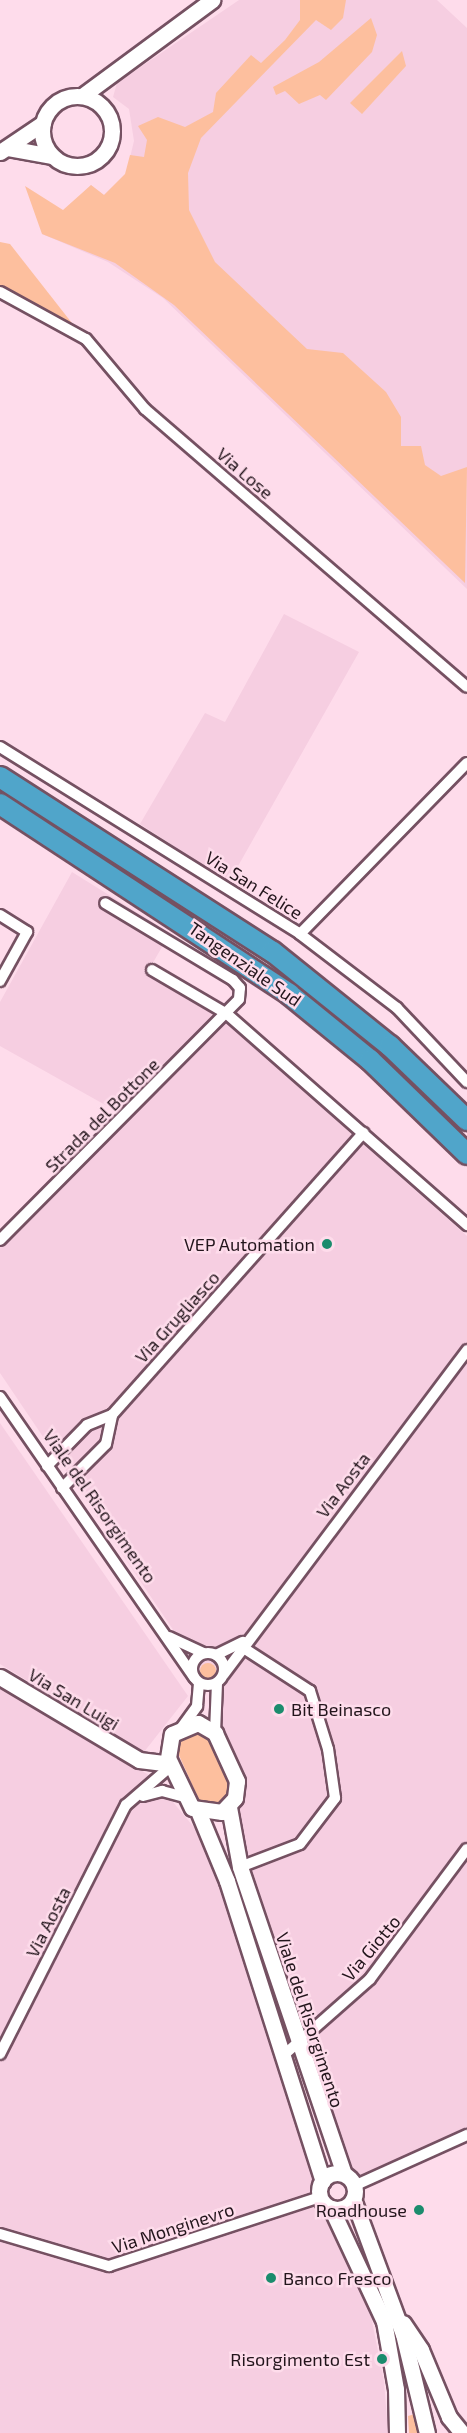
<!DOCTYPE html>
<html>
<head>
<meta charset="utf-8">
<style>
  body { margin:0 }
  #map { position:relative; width:467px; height:2433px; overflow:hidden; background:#fedceb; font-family:"Exo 2",sans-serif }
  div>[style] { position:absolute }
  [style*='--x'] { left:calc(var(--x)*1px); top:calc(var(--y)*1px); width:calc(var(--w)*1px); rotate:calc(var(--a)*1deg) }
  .built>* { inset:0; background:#f6cee1 }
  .green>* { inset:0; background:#fdbf9e }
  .round { border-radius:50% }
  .roads { filter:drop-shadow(2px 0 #755162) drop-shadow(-2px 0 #755162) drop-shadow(0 2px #755162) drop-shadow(0 -2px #755162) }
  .street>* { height:10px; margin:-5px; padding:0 5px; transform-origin:5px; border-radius:5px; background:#fff }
  .street>.ring { margin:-5px; padding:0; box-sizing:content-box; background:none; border:10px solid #fff; border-radius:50% }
  .secondary>* { height:15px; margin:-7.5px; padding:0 7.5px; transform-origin:7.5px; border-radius:7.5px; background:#fff }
  .secondary>.ring { margin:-7.5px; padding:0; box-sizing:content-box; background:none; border:15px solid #fff; border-radius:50% }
  .highway>* { height:20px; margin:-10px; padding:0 10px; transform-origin:10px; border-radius:10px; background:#50a5ca }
  .dots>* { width:16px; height:16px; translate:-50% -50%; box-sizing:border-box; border:3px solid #fedceb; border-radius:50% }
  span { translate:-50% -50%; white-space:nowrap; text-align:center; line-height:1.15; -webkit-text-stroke:5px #fedceb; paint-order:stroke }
  .street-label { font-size:18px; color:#23151c }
  .poi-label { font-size:18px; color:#23151c }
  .right { translate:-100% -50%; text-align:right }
  .left { translate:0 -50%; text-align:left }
</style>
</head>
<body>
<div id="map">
  <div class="built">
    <div style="clip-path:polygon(239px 0,437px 0,467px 28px,467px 589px,163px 298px,108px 262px,42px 234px,91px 185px,104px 195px,126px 174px,134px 141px,129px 109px,113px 97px,117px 83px)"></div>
    <div style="clip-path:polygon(284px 614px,359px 652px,229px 882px,140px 824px,205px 713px,225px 722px)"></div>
    <div style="clip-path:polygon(72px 872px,170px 933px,147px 973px,216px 1013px,116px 1111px,0 1046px,0 1002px)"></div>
    <div style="clip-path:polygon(226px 1023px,467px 1236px,467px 2141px,363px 2187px,341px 2151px,248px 1864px,239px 1820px,244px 1773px,217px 1719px,213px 1689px,0 1373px,0 1247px)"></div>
    <div style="clip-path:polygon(0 1423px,188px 1696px,144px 1752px,0 1664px)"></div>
    <div style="clip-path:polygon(0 1684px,152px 1777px,203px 1838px,320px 2184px,369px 2306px,384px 2381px,388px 2433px,0 2433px)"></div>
  </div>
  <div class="green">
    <div style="clip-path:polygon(300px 0,346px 0,343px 18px,331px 30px,316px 20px,201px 138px,188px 173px,189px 210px,215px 262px,307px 349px,343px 353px,386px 392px,401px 417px,401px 446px,421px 446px,425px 465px,441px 476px,467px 467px,465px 583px,174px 305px,115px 263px,42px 234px,25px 186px,63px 210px,91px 185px,104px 195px,125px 174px,130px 155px,144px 157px,147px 140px,138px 126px,158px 117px,185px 127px,213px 112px,216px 93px,251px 55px,261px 63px,285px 40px,300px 20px)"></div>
    <div style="clip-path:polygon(371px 18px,377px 35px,372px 52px,326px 100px,320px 95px,299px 104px,285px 91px,276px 95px,273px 87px,319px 62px)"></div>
    <div style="clip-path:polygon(402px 51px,406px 66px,362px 114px,350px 103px)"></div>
    <div style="clip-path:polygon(0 242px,10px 244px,75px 327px,0 288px)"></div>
    <div class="round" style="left:200px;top:1663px;width:16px;height:16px"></div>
    <div style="clip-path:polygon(197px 1731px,210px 1740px,228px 1782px,229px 1794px,219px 1805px,199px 1800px,178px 1753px,183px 1735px)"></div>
    <div style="clip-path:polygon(415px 2414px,417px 2425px,421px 2433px,409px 2433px,408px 2416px)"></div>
  </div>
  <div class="roads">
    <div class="street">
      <div style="--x:0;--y:292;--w:98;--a:28.7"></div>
      <div style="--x:86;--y:339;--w:92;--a:49.9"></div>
      <div style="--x:145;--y:409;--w:425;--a:40.8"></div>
      <div style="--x:0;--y:747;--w:354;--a:31.9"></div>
      <div style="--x:300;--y:934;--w:122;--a:37.3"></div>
      <div style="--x:397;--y:1008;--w:102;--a:46.6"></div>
      <div style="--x:0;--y:915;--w:32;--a:32"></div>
      <div style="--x:27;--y:932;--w:56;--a:118.9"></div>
      <div style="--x:300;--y:934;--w:239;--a:-45.7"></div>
      <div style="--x:152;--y:970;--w:87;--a:30.4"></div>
      <div style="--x:227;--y:1014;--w:320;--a:41.3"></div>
      <div style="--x:0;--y:1240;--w:339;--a:-45.2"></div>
      <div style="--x:239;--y:999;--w:11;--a:-85"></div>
      <div style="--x:240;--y:988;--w:11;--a:-131"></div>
      <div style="--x:233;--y:980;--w:149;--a:-149"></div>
      <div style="--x:0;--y:1397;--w:341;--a:55.3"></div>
      <div style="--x:47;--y:1466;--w:57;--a:-45.7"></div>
      <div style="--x:87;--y:1425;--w:27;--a:-22"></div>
      <div style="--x:62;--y:1488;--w:62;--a:-45"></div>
      <div style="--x:106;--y:1444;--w:30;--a:-78"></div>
      <div style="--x:112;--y:1415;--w:378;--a:-48.3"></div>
      <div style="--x:169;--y:1637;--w:38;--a:25"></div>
      <div class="ring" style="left:192px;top:1653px;width:22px;height:22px"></div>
      <div style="--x:216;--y:1655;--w:30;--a:-26"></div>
      <div style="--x:224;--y:1674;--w:405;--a:-53.1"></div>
      <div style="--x:182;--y:1727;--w:26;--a:-54"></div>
      <div style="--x:197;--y:1706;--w:23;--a:-85"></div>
      <div style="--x:215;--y:1733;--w:50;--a:-87.7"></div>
      <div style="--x:143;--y:1796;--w:20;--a:-15"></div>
      <div style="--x:162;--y:1791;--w:23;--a:15"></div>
      <div style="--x:240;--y:1867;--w:64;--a:-21"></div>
      <div style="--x:300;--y:1844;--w:58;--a:-52.7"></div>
      <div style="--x:335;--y:1798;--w:49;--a:-98.1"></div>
      <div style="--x:328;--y:1749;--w:61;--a:-107.2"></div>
      <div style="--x:310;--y:1691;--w:81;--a:-147.1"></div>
      <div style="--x:0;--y:2054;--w:279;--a:-63.2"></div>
      <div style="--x:126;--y:1805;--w:60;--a:-40.9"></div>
      <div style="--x:285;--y:2054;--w:113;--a:-41.4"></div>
      <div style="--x:370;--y:1979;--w:162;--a:-53.3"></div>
      <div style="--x:354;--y:2186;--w:124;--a:-24.3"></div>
      <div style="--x:0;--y:2234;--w:114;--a:16.4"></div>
      <div style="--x:109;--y:2266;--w:222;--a:-18.1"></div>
    </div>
    <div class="secondary">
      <div class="ring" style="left:42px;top:96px;width:55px;height:55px"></div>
      <div style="--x:82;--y:96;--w:162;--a:-36.4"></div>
      <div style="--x:8;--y:148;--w:45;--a:10.3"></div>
      <div style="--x:0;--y:152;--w:52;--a:-34"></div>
      <div style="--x:0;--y:1677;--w:162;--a:30.8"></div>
      <div style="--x:139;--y:1760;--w:31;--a:7"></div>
      <div style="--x:198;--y:1723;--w:20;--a:30"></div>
      <div style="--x:215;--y:1733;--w:53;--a:65.4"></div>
      <div style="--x:237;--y:1781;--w:17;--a:97"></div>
      <div style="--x:235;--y:1798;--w:19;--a:133"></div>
      <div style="--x:222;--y:1812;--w:30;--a:-172"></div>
      <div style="--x:192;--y:1808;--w:55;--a:-115.6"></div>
      <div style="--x:168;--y:1758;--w:24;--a:-81"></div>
      <div style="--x:172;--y:1734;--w:28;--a:-23"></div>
      <div style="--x:229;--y:1807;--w:61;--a:79.6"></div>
      <div style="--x:240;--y:1867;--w:324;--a:71.3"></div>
      <div style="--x:198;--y:1811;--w:76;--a:67.5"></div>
      <div style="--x:227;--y:1881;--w:315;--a:72.3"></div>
      <div class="ring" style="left:319px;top:2173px;width:21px;height:21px"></div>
      <div style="--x:353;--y:2199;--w:144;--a:69.7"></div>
      <div style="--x:403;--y:2334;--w:102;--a:76.4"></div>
      <div style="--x:331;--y:2208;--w:125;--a:64.9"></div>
      <div style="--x:384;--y:2321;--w:69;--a:80"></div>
      <div style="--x:396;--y:2389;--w:44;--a:88.7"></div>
      <div style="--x:403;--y:2323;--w:32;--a:56"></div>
      <div style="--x:421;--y:2350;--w:73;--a:67.3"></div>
      <div style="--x:449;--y:2417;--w:21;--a:51"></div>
    </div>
    <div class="highway">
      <div style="--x:0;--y:777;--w:324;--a:32.7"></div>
      <div style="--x:273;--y:952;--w:150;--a:38.8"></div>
      <div style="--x:390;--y:1046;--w:107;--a:43.9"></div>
      <div style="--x:0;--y:804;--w:346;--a:33.3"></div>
      <div style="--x:289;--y:994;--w:104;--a:39.2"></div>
      <div style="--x:370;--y:1060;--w:135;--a:44.1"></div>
    </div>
  </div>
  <div class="dots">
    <div style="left:327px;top:1244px;background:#1b8c6d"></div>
    <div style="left:279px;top:1709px;background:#1b8c6d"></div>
    <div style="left:419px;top:2210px;background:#1b8c6d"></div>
    <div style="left:271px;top:2278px;background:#1b8c6d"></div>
    <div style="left:382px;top:2359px;background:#1b8c6d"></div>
  </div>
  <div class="street-label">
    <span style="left:245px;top:473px;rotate:41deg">Via Lose</span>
    <span style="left:254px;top:885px;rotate:32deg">Via San Felice</span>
    <span style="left:245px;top:964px;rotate:35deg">Tangenziale Sud</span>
    <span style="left:102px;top:1115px;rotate:-45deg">Strada del Bottone</span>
    <span style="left:177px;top:1317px;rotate:-48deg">Via Grugliasco</span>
    <span style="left:343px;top:1485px;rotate:-53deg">Via Aosta</span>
    <span style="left:100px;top:1506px;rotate:55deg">Viale del Risorgimento</span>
    <span style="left:74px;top:1699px;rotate:31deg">Via San Luigi</span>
    <span style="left:48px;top:1922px;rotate:-63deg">Via Aosta</span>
    <span style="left:371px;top:1948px;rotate:-50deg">Via Giotto</span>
    <span style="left:310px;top:2020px;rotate:72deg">Viale del Risorgimento</span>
    <span style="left:173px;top:2228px;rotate:-18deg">Via Monginevro</span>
  </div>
  <div class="poi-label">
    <span class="right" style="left:315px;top:1244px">VEP Automation</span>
    <span class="left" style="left:291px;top:1709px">Bit Beinasco</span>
    <span class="right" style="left:407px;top:2210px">Roadhouse</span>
    <span class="left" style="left:283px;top:2278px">Banco Fresco</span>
    <span class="right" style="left:370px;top:2359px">Risorgimento Est</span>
  </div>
</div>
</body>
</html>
